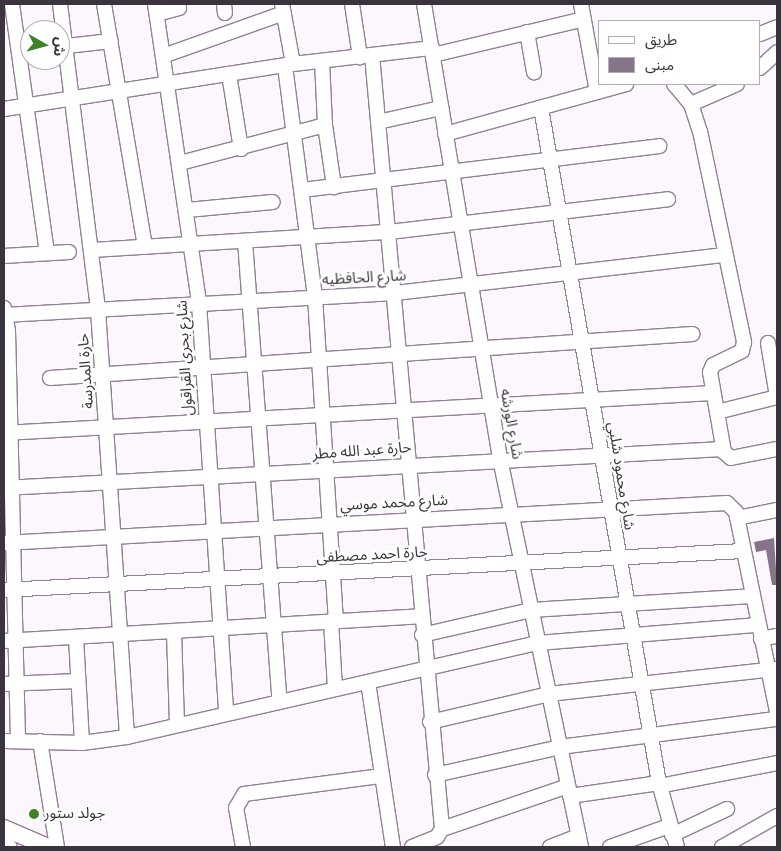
<!DOCTYPE html>
<html>
<head>
<meta charset="utf-8">
<style>
  body { margin:0 }
  #map { position:relative; width:781px; height:851px; overflow:hidden; background:#fbf7fc; font-family:"Fira Sans Condensed","Noto Sans Arabic",sans-serif }
  div>[style] { position:absolute }
  [style*='--x'] { left:calc(var(--x)*1px); top:calc(var(--y)*1px); width:calc(var(--w)*1px); rotate:calc(var(--a)*1deg) }
  .building>* { inset:0; background:#86758a }
  .roads { filter:drop-shadow(1px 0 #918096) drop-shadow(-1px 0 #918096) drop-shadow(0 1px #918096) drop-shadow(0 -1px #918096) }
  .minor>* { height:14px; margin:-7px; padding:0 7px; transform-origin:7px; border-radius:7px; background:#fff }
  .major>* { height:16px; margin:-8px; padding:0 8px; transform-origin:8px; border-radius:8px; background:#fff }
  .dots>* { width:14px; height:14px; translate:-50% -50%; box-sizing:border-box; border:2px solid #fff; border-radius:50% }
  span { translate:-50% -50%; white-space:nowrap; text-align:center; line-height:1.15; -webkit-text-stroke:5px #fff; paint-order:stroke }
  .street-label { font-size:15px; color:#3b333d }
  .poi-label { font-size:15px; color:#3b333d }
  .left { translate:0 -50%; text-align:left }
  .frame { position:absolute; inset:0; border:5px solid #3b333d; pointer-events:none }
  .legend { position:absolute; left:598px; top:20px; width:162px; height:65px; box-sizing:border-box; background:#fff; border:1px solid #b1adb1; margin:0; padding:6px 9px; list-style:none; font-size:15px; color:#3b333d }
  .legend li { display:flex; align-items:center; gap:10px; height:25px }
  .legend b { width:25px; border:1px solid #b1adb1 }
  .north { position:absolute; left:20px; top:20px; width:50px; height:50px; box-sizing:border-box; background:#fff; border:1px solid #b1adb1; border-radius:50%; rotate:97deg; font-size:14px; font-weight:700; line-height:20px; text-align:center; color:#3b333d }
  .north::after { content:''; display:block; margin:auto; width:18px; height:22px; background:#3e8328; clip-path:polygon(50% 0,100% 100%,50% 72%,0 100%) }
</style>
</head>
<body>
<div id="map">
  <div class="building">
    <div style="clip-path:polygon(774px 538px,777px 585px,772px 585px,766px 550px,756px 552px,754px 542px)"></div>
  </div>
  <div class="roads">
    <div class="minor">
      <div style="--x:12;--y:4;--w:251;--a:82"></div>
      <div style="--x:60;--y:4;--w:308;--a:82.9"></div>
      <div style="--x:98;--y:310;--w:428;--a:86.1"></div>
      <div style="--x:104;--y:4;--w:246;--a:80.4"></div>
      <div style="--x:155;--y:4;--w:302;--a:81.6"></div>
      <div style="--x:199;--y:303;--w:411;--a:86.2"></div>
      <div style="--x:224;--y:4;--w:9;--a:84"></div>
      <div style="--x:282;--y:4;--w:61;--a:79.6"></div>
      <div style="--x:352;--y:4;--w:54;--a:81.4"></div>
      <div style="--x:424;--y:4;--w:461;--a:80.5"></div>
      <div style="--x:500;--y:459;--w:396;--a:78.2"></div>
      <div style="--x:581;--y:4;--w:89;--a:79.7"></div>
      <div style="--x:157;--y:14;--w:23;--a:-15"></div>
      <div style="--x:527;--y:32;--w:41;--a:80.1"></div>
      <div style="--x:760;--y:34;--w:18;--a:-22"></div>
      <div style="--x:67;--y:46;--w:44;--a:-6.5"></div>
      <div style="--x:372;--y:55;--w:777;--a:84.83"></div>
      <div style="--x:442;--y:829;--w:9;--a:122"></div>
      <div style="--x:437;--y:837;--w:27;--a:158"></div>
      <div style="--x:433;--y:55;--w:155;--a:-13.4"></div>
      <div style="--x:163;--y:56;--w:128;--a:-19.6"></div>
      <div style="--x:322;--y:61;--w:64;--a:87.3"></div>
      <div style="--x:325;--y:125;--w:63;--a:81.7"></div>
      <div style="--x:285;--y:66;--w:233;--a:82.6"></div>
      <div style="--x:315;--y:297;--w:325;--a:86.3"></div>
      <div style="--x:760;--y:68;--w:23;--a:-43"></div>
      <div style="--x:229;--y:74;--w:76;--a:80.9"></div>
      <div style="--x:674;--y:84;--w:26;--a:50"></div>
      <div style="--x:691;--y:104;--w:28;--a:72"></div>
      <div style="--x:700;--y:131;--w:216;--a:78.2"></div>
      <div style="--x:744;--y:342;--w:9;--a:103"></div>
      <div style="--x:742;--y:351;--w:32;--a:154"></div>
      <div style="--x:713;--y:365;--w:8;--a:113"></div>
      <div style="--x:710;--y:372;--w:81;--a:80.1"></div>
      <div style="--x:724;--y:452;--w:9;--a:41"></div>
      <div style="--x:731;--y:458;--w:47;--a:-11.1"></div>
      <div style="--x:691;--y:104;--w:50;--a:-23.5"></div>
      <div style="--x:541;--y:108;--w:685;--a:80.08"></div>
      <div style="--x:659;--y:783;--w:66;--a:74.3"></div>
      <div style="--x:4;--y:109;--w:292;--a:-8.9"></div>
      <div style="--x:293;--y:64;--w:140;--a:-6.6"></div>
      <div style="--x:378;--y:122;--w:65;--a:-12.5"></div>
      <div style="--x:445;--y:134;--w:188;--a:-15.4"></div>
      <div style="--x:180;--y:163;--w:150;--a:-14.7"></div>
      <div style="--x:302;--y:190;--w:360;--a:-7"></div>
      <div style="--x:187;--y:210;--w:86;--a:-5.3"></div>
      <div style="--x:245;--y:241;--w:462;--a:85.7"></div>
      <div style="--x:92;--y:250;--w:298;--a:-3.5"></div>
      <div style="--x:389;--y:232;--w:281;--a:-6.7"></div>
      <div style="--x:4;--y:256;--w:65;--a:-3.5"></div>
      <div style="--x:4;--y:308;--w:23;--a:80"></div>
      <div style="--x:8;--y:331;--w:410;--a:88.6"></div>
      <div style="--x:4;--y:315;--w:392;--a:-3.2"></div>
      <div style="--x:395;--y:293;--w:332;--a:-6.6"></div>
      <div style="--x:768;--y:343;--w:54;--a:80.4"></div>
      <div style="--x:50;--y:378;--w:644;--a:-3.92"></div>
      <div style="--x:717;--y:412;--w:62;--a:-14"></div>
      <div style="--x:4;--y:433;--w:710;--a:-3.23"></div>
      <div style="--x:4;--y:488;--w:720;--a:-3.1"></div>
      <div style="--x:737;--y:518;--w:41;--a:-11.3"></div>
      <div style="--x:4;--y:543;--w:724;--a:-3.17"></div>
      <div style="--x:727;--y:503;--w:13;--a:45"></div>
      <div style="--x:736;--y:512;--w:204;--a:78.4"></div>
      <div style="--x:4;--y:590;--w:740;--a:-3.02"></div>
      <div style="--x:331;--y:621;--w:68;--a:86.6"></div>
      <div style="--x:174;--y:633;--w:92;--a:88.1"></div>
      <div style="--x:422;--y:635;--w:112;--a:-12.9"></div>
      <div style="--x:531;--y:610;--w:221;--a:-3.6"></div>
      <div style="--x:76;--y:638;--w:105;--a:86.7"></div>
      <div style="--x:761;--y:639;--w:16;--a:-11"></div>
      <div style="--x:4;--y:641;--w:417;--a:-3.4"></div>
      <div style="--x:368;--y:682;--w:167;--a:81.4"></div>
      <div style="--x:4;--y:684;--w:74;--a:-2.3"></div>
      <div style="--x:430;--y:722;--w:122;--a:-13.2"></div>
      <div style="--x:549;--y:694;--w:229;--a:-6.3"></div>
      <div style="--x:4;--y:741;--w:78;--a:1.5"></div>
      <div style="--x:82;--y:743;--w:45;--a:-7.6"></div>
      <div style="--x:127;--y:737;--w:422;--a:-12.9"></div>
      <div style="--x:538;--y:643;--w:221;--a:-4.7"></div>
      <div style="--x:40;--y:741;--w:107;--a:80.9"></div>
      <div style="--x:435;--y:775;--w:128;--a:-12.6"></div>
      <div style="--x:560;--y:747;--w:219;--a:-7.4"></div>
      <div style="--x:659;--y:786;--w:120;--a:-11"></div>
      <div style="--x:570;--y:796;--w:90;--a:-8.3"></div>
      <div style="--x:442;--y:829;--w:133;--a:-18.8"></div>
      <div style="--x:672;--y:835;--w:61;--a:-25.3"></div>
      <div style="--x:243;--y:847;--w:40;--a:-100"></div>
      <div style="--x:236;--y:808;--w:16;--a:-60"></div>
      <div style="--x:244;--y:794;--w:137;--a:-7.5"></div>
      <div style="--x:550;--y:847;--w:31;--a:-21"></div>
      <div style="--x:610;--y:847;--w:63;--a:-19.6"></div>
      <div style="--x:722;--y:847;--w:63;--a:-29.4"></div>
    </div>
    <div class="major">
      <div style="--x:4;--y:828;--w:48;--a:23.4"></div>
      <div style="--x:4;--y:845;--w:5;--a:22"></div>
    </div>
  </div>
  <div class="dots">
    <div style="left:34px;top:814px;background:#3e8328"></div>
  </div>
  <div class="street-label">
    <span style="left:364px;top:278px;rotate:-3deg">شارع الحافظيه</span>
    <span style="left:185px;top:358px;rotate:-93deg">شارع بحري القراقول</span>
    <span style="left:86px;top:371px;rotate:-94deg">حارة المدرسة</span>
    <span style="left:511px;top:424px;rotate:80deg">شارع الورشه</span>
    <span style="left:362px;top:451px;rotate:-4deg">حارة عبد الله مطر</span>
    <span style="left:621px;top:476px;rotate:81deg">شارع محمود شلبي</span>
    <span style="left:394px;top:503px;rotate:-3deg">شارع محمد موسي</span>
    <span style="left:372px;top:555px;rotate:-3deg">حارة احمد مصطفى</span>
  </div>
  <div class="poi-label">
    <span class="left" style="left:44px;top:814px">جولد ستور</span>
  </div>
  <div class="frame"></div>
  <ul class="legend">
  <li><b style="height:6px;background:#fff"></b>طريق</li>
  <li><b style="height:14px;background:#86758a"></b>مبنى</li>
  </ul>
  <div class="north">ش</div>
</div>
</body>
</html>
